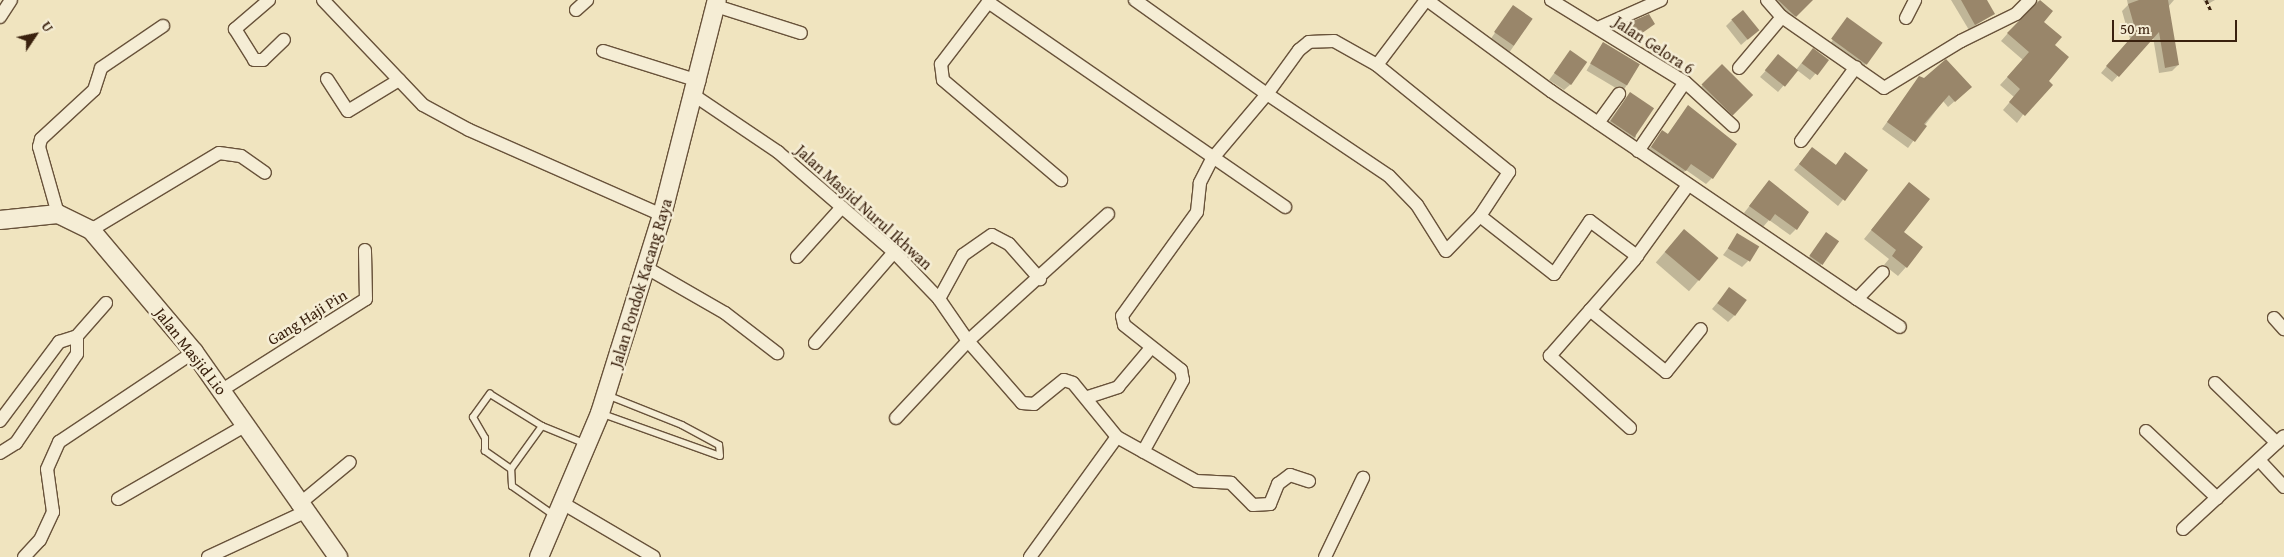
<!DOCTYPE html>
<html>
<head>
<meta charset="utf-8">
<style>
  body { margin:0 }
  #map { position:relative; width:2284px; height:557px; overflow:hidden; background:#f0e4bf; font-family:"Gentium Book Plus",serif }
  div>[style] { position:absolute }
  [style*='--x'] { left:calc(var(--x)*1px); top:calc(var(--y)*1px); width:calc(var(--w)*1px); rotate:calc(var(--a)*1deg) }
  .shadow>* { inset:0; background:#0003; transform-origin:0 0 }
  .building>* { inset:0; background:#99866a; transform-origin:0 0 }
  .path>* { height:3px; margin-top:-1.5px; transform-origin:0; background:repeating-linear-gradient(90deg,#3a210e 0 4px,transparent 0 6.5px) }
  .roads { filter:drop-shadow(1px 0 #68523a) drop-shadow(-1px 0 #68523a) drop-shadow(0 1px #68523a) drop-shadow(0 -1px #68523a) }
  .lane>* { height:6px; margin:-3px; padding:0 3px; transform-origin:3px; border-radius:3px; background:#f5edd5 }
  .street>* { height:12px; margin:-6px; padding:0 6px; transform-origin:6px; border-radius:6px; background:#f5edd5 }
  .secondary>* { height:18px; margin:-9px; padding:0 9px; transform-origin:9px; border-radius:9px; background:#f5edd5 }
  span { translate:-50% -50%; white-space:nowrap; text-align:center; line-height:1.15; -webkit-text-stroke:5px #f5edd5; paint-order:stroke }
  .street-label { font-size:16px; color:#3a210e }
  .north { position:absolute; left:10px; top:10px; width:50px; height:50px; -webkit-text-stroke:4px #f5edd5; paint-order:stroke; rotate:56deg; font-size:14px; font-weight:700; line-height:20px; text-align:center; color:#3a210e }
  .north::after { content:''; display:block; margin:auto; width:18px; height:22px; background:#3a210e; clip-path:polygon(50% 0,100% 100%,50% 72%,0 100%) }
  .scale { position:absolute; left:2112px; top:20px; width:125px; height:22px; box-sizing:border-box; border:2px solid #3a210e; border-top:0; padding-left:6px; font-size:15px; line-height:18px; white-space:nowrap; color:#3a210e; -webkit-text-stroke:4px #f5edd5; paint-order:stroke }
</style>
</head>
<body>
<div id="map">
  <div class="shadow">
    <div style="clip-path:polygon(1774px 0,1811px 0,1787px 24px)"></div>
    <div style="clip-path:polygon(1951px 0,1985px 0,1993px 14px,1969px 30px)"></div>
    <div style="clip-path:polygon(2037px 0,2051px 11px,2042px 22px,2054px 45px,2047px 81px,2017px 123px,2003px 110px,2014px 97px,2000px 85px,2023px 60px,2001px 41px)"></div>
    <div style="clip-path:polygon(2127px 0,2174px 0,2168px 7px,2178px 65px,2172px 71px,2159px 73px,2153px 37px,2112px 82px,2101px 73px,2130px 39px,2122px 11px,2128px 5px)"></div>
    <div style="clip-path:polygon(2203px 0,2215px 0,2206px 5px)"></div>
    <div style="left:1513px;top:6px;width:23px;height:41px;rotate:34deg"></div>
    <div style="clip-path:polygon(1648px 16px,1653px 24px,1629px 43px,1621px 32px)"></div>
    <div style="left:1848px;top:19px;width:41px;height:33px;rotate:36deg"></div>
    <div style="clip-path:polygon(1732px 20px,1758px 30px,1741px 45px,1726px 26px)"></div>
    <div style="left:1603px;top:43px;width:42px;height:32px;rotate:31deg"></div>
    <div style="clip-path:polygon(1570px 52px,1571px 84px,1564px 90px,1549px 80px)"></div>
    <div style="clip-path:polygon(1779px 56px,1796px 70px,1807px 56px,1827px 60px,1810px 80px,1797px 70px,1778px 92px,1760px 77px)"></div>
    <div style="left:1722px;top:66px;width:41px;height:40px;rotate:45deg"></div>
    <div style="clip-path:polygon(1919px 78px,1964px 93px,1948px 107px,1943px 101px,1908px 148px,1882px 129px)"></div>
    <div style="clip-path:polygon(1630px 93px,1636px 137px,1630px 143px,1605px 127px)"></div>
    <div style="clip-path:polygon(1688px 107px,1712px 178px,1706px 184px,1686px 170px,1679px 177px,1645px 154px,1662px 132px,1667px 135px)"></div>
    <div style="clip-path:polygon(1812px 149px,1835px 166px,1845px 154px,1866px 170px,1838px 206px,1794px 170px)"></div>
    <div style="clip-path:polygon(1769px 181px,1796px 229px,1790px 235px,1769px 220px,1763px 227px,1744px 213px)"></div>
    <div style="clip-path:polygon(1909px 184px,1903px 232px,1906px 267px,1898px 276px,1884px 265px,1889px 259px,1864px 239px)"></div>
    <div style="left:1684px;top:230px;width:44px;height:43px;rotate:41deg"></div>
    <div style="left:1826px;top:234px;width:14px;height:36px;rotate:36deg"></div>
    <div style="clip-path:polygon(1738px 235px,1748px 261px,1742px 267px,1723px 255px)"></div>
    <div style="clip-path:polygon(1729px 289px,1734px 316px,1728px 322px,1712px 309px)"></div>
  </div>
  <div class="building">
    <div style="clip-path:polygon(1778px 0,1813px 0,1796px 17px)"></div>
    <div style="clip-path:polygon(1961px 0,1987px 0,1995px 14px,1975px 25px)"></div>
    <div style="clip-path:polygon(2040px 0,2053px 11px,2044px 22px,2062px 37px,2055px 45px,2069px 57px,2049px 81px,2053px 85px,2025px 116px,2009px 102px,2020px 89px,2007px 77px,2029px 52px,2007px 33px)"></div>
    <div style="clip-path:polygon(2139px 0,2168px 0,2179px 65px,2165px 68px,2159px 32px,2119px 77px,2106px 66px,2136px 32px,2128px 4px)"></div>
    <div style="left:1513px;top:5px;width:24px;height:33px;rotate:35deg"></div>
    <div style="left:1743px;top:10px;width:26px;height:15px;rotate:51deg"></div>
    <div style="clip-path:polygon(1649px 14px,1655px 24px,1635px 38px,1626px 24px)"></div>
    <div style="left:1847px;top:17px;width:44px;height:27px;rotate:36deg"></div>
    <div style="left:1603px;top:42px;width:43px;height:25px;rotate:31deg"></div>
    <div style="left:1813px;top:48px;width:20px;height:19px;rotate:37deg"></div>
    <div style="left:1570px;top:50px;width:21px;height:28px;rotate:35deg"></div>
    <div style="left:1778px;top:54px;width:26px;height:21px;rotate:39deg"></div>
    <div style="clip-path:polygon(1946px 59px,1972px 87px,1955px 102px,1949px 95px,1924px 124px,1927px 126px,1915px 142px,1887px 122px,1919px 76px,1924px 78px)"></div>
    <div style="left:1722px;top:64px;width:44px;height:29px;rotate:45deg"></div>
    <div style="left:1630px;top:92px;width:29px;height:35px;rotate:34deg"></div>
    <div style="clip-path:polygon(1688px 105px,1737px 144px,1713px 179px,1691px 164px,1686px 171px,1651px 147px,1662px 130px,1668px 134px)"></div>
    <div style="clip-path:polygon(1812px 147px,1836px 165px,1845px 152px,1868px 170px,1845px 201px,1799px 164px)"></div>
    <div style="clip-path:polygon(1769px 180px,1809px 212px,1797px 230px,1775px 214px,1770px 221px,1749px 206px)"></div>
    <div style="clip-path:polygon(1909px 182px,1930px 199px,1904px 232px,1923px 247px,1907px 268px,1892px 256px,1896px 250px,1871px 230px)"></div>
    <div style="left:1684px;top:229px;width:45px;height:30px;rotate:40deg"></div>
    <div style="left:1826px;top:232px;width:16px;height:29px;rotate:35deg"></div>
    <div style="left:1737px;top:233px;width:26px;height:18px;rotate:31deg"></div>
    <div style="left:1729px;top:287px;width:22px;height:20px;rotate:36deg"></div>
  </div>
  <div class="path">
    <div style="--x:2206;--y:0;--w:12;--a:66"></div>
  </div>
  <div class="roads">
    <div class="lane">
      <div style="--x:600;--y:413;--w:127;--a:19.7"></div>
      <div style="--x:720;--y:456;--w:11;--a:-95"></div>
      <div style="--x:719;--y:445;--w:42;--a:-151.6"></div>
      <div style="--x:682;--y:425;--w:81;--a:-158.2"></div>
      <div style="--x:511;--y:469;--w:32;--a:-145"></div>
      <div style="--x:485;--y:451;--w:13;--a:-90"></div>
      <div style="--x:485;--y:438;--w:24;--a:-120"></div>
      <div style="--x:473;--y:417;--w:29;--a:-54"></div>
      <div style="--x:490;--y:394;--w:61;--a:31.6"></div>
      <div style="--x:555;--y:516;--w:52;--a:-145.1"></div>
      <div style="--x:512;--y:486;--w:17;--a:-93"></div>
      <div style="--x:511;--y:469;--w:53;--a:-54.2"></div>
      <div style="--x:542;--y:426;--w:48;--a:22.2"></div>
    </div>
    <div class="street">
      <div style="--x:269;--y:0;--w:45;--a:139.5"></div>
      <div style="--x:235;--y:29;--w:36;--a:58"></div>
      <div style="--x:254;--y:60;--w:9;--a:0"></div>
      <div style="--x:263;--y:60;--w:29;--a:-44"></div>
      <div style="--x:323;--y:0;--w:145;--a:46.4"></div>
      <div style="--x:423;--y:105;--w:52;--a:28.5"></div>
      <div style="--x:469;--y:130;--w:211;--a:23.8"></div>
      <div style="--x:990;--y:0;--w:81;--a:127.4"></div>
      <div style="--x:941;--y:64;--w:16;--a:83"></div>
      <div style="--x:943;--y:80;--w:155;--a:40.3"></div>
      <div style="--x:1135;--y:0;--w:162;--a:35.5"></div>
      <div style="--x:1267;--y:94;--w:147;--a:33.9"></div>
      <div style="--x:1389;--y:176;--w:40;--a:46"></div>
      <div style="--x:1417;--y:205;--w:54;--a:57.8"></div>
      <div style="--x:1446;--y:251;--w:49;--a:-45.8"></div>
      <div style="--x:1480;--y:216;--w:53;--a:-56.6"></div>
      <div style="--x:1509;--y:172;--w:170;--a:-141"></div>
      <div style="--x:1377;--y:65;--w:49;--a:-150.8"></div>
      <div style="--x:1334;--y:41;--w:25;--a:178"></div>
      <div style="--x:1309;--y:42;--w:13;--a:141"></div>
      <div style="--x:1299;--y:50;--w:54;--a:126"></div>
      <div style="--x:1267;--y:94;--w:85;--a:130.2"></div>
      <div style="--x:1212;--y:159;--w:27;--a:117"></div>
      <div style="--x:1200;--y:183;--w:29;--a:96"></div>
      <div style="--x:1197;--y:212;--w:128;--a:125.8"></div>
      <div style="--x:1122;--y:316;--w:9;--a:77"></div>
      <div style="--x:1124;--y:325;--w:73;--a:38.3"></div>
      <div style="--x:1181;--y:370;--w:10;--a:79"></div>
      <div style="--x:1183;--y:380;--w:82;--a:119.1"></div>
      <div style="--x:1427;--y:0;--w:154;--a:36.3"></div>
      <div style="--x:1551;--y:91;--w:370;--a:34.2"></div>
      <div style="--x:1857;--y:299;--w:37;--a:-46"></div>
      <div style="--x:1551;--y:0;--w:157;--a:31.5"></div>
      <div style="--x:1685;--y:82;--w:65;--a:42.5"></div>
      <div style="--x:1767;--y:0;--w:23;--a:49"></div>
      <div style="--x:988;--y:2;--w:361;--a:34.6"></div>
      <div style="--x:716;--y:6;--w:89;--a:17.6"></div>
      <div style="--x:576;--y:10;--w:15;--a:-42"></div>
      <div style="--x:0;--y:17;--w:20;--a:-57"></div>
      <div style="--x:1906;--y:18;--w:20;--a:-63"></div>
      <div style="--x:1598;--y:28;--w:69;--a:-24"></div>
      <div style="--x:603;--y:51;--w:101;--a:17.4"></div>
      <div style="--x:1377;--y:65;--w:81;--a:-53"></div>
      <div style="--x:1739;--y:68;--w:67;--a:-49.9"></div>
      <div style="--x:1782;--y:17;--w:124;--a:34.8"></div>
      <div style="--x:1884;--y:88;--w:90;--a:-31.4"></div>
      <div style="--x:1961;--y:41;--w:61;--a:-26.1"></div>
      <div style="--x:2016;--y:14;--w:20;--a:-45"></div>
      <div style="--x:327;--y:79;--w:38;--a:57"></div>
      <div style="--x:348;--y:111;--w:60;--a:-31.3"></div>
      <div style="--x:695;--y:96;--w:100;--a:34"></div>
      <div style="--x:778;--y:152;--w:153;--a:40.8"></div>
      <div style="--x:894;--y:252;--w:65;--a:46.2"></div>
      <div style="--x:939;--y:299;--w:51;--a:55.4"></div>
      <div style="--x:968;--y:341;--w:82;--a:48.9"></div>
      <div style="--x:1022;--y:403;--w:12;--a:5"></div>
      <div style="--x:1034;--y:404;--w:38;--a:-39"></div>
      <div style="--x:1064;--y:380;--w:9;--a:18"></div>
      <div style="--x:1073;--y:383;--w:70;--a:50.8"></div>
      <div style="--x:1117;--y:437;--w:90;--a:29.1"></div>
      <div style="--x:1196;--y:481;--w:35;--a:3"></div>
      <div style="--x:1231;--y:483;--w:31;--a:45"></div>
      <div style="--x:1253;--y:505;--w:17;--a:-3"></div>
      <div style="--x:1270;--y:504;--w:22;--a:-68"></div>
      <div style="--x:1278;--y:484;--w:15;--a:-37"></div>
      <div style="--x:1290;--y:475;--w:20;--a:18"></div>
      <div style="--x:1598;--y:123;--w:36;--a:-54"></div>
      <div style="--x:1801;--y:141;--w:92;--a:-53.4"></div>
      <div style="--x:1638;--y:151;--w:83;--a:-55.7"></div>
      <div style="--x:58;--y:214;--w:70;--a:-105.8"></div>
      <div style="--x:39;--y:147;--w:8;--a:-76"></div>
      <div style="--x:41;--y:139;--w:72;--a:-42.8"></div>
      <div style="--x:94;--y:90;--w:23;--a:-72"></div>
      <div style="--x:101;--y:68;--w:75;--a:-34.1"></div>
      <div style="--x:1480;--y:216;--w:94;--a:38.1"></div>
      <div style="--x:1554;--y:274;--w:64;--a:-55.8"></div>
      <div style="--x:1590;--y:221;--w:59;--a:36.7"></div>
      <div style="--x:91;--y:230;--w:149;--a:-31"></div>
      <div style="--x:219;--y:153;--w:22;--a:8"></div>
      <div style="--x:241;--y:156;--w:29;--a:35"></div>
      <div style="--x:797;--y:257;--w:67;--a:-48"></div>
      <div style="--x:645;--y:267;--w:92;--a:29.9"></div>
      <div style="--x:725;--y:313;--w:66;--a:37.6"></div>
      <div style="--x:939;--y:299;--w:50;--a:-61.4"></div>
      <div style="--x:963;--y:255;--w:35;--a:-35"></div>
      <div style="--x:992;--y:235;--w:19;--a:28"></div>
      <div style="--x:1009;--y:244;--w:47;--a:48.5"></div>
      <div style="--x:1857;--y:299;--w:51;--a:33.1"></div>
      <div style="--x:1590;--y:310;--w:98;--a:39.2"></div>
      <div style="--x:1666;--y:372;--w:55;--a:-50.9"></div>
      <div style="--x:2274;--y:318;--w:15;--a:48"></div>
      <div style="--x:815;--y:343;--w:121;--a:-49"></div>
      <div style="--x:2215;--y:383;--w:86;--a:44.1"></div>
      <div style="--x:222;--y:390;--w:170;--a:-32.3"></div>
      <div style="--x:366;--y:299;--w:49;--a:-91.2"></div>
      <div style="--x:1088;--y:397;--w:32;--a:-18"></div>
      <div style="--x:1118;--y:387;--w:50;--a:-49.9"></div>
      <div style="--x:896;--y:418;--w:105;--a:-46.9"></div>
      <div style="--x:968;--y:341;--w:189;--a:-42.2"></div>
      <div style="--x:0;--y:421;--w:99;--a:-53.2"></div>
      <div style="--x:59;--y:342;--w:19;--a:-18"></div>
      <div style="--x:77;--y:336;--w:44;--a:-48.7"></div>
      <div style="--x:1630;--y:428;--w:108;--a:-138"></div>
      <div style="--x:1550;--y:356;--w:128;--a:-48.8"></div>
      <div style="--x:1634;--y:260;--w:92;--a:-54.2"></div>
      <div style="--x:2146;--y:431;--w:98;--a:43.3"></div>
      <div style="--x:0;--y:453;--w:19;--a:-32"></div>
      <div style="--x:16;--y:443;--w:108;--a:-55.6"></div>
      <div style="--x:77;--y:354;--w:18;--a:-90"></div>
      <div style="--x:2259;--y:460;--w:37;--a:47"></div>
      <div style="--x:118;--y:499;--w:148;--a:-30"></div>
      <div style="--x:564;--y:504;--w:104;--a:30.5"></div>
      <div style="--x:298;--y:505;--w:67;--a:-39.6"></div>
      <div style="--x:2183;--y:529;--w:137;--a:-42.6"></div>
      <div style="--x:24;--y:557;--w:23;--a:-47"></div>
      <div style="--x:40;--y:540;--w:31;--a:-65"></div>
      <div style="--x:53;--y:512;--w:43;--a:-97.9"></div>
      <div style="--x:47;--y:469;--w:30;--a:-66"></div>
      <div style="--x:59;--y:442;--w:162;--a:-33.7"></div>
      <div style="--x:208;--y:557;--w:105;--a:-24.9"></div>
      <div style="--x:1030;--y:557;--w:148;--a:-54.1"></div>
      <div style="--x:1325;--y:557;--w:88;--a:-64.3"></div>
    </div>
    <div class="secondary">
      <div style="--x:0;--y:220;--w:58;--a:-5.9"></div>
      <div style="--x:58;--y:214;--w:37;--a:26"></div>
      <div style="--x:91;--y:230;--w:160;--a:49.8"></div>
      <div style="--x:194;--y:352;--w:251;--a:54.9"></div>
      <div style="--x:539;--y:557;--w:156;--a:-67"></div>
      <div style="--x:600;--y:413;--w:207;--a:-72.6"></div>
      <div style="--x:662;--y:215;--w:222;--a:-75.7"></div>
    </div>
  </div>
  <div class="street-label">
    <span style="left:1654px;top:45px;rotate:33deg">Jalan Gelora 6</span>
    <span style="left:864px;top:207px;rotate:42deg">Jalan Masjid Nurul Ikhwan</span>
    <span style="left:641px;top:283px;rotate:-73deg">Jalan Pondok Kacang Raya</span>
    <span style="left:307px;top:317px;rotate:-32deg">Gang Haji Pin</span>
    <span style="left:191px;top:351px;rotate:52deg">Jalan Masjid Lio</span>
  </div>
  <div class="north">U</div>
  <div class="scale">50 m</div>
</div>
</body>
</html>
